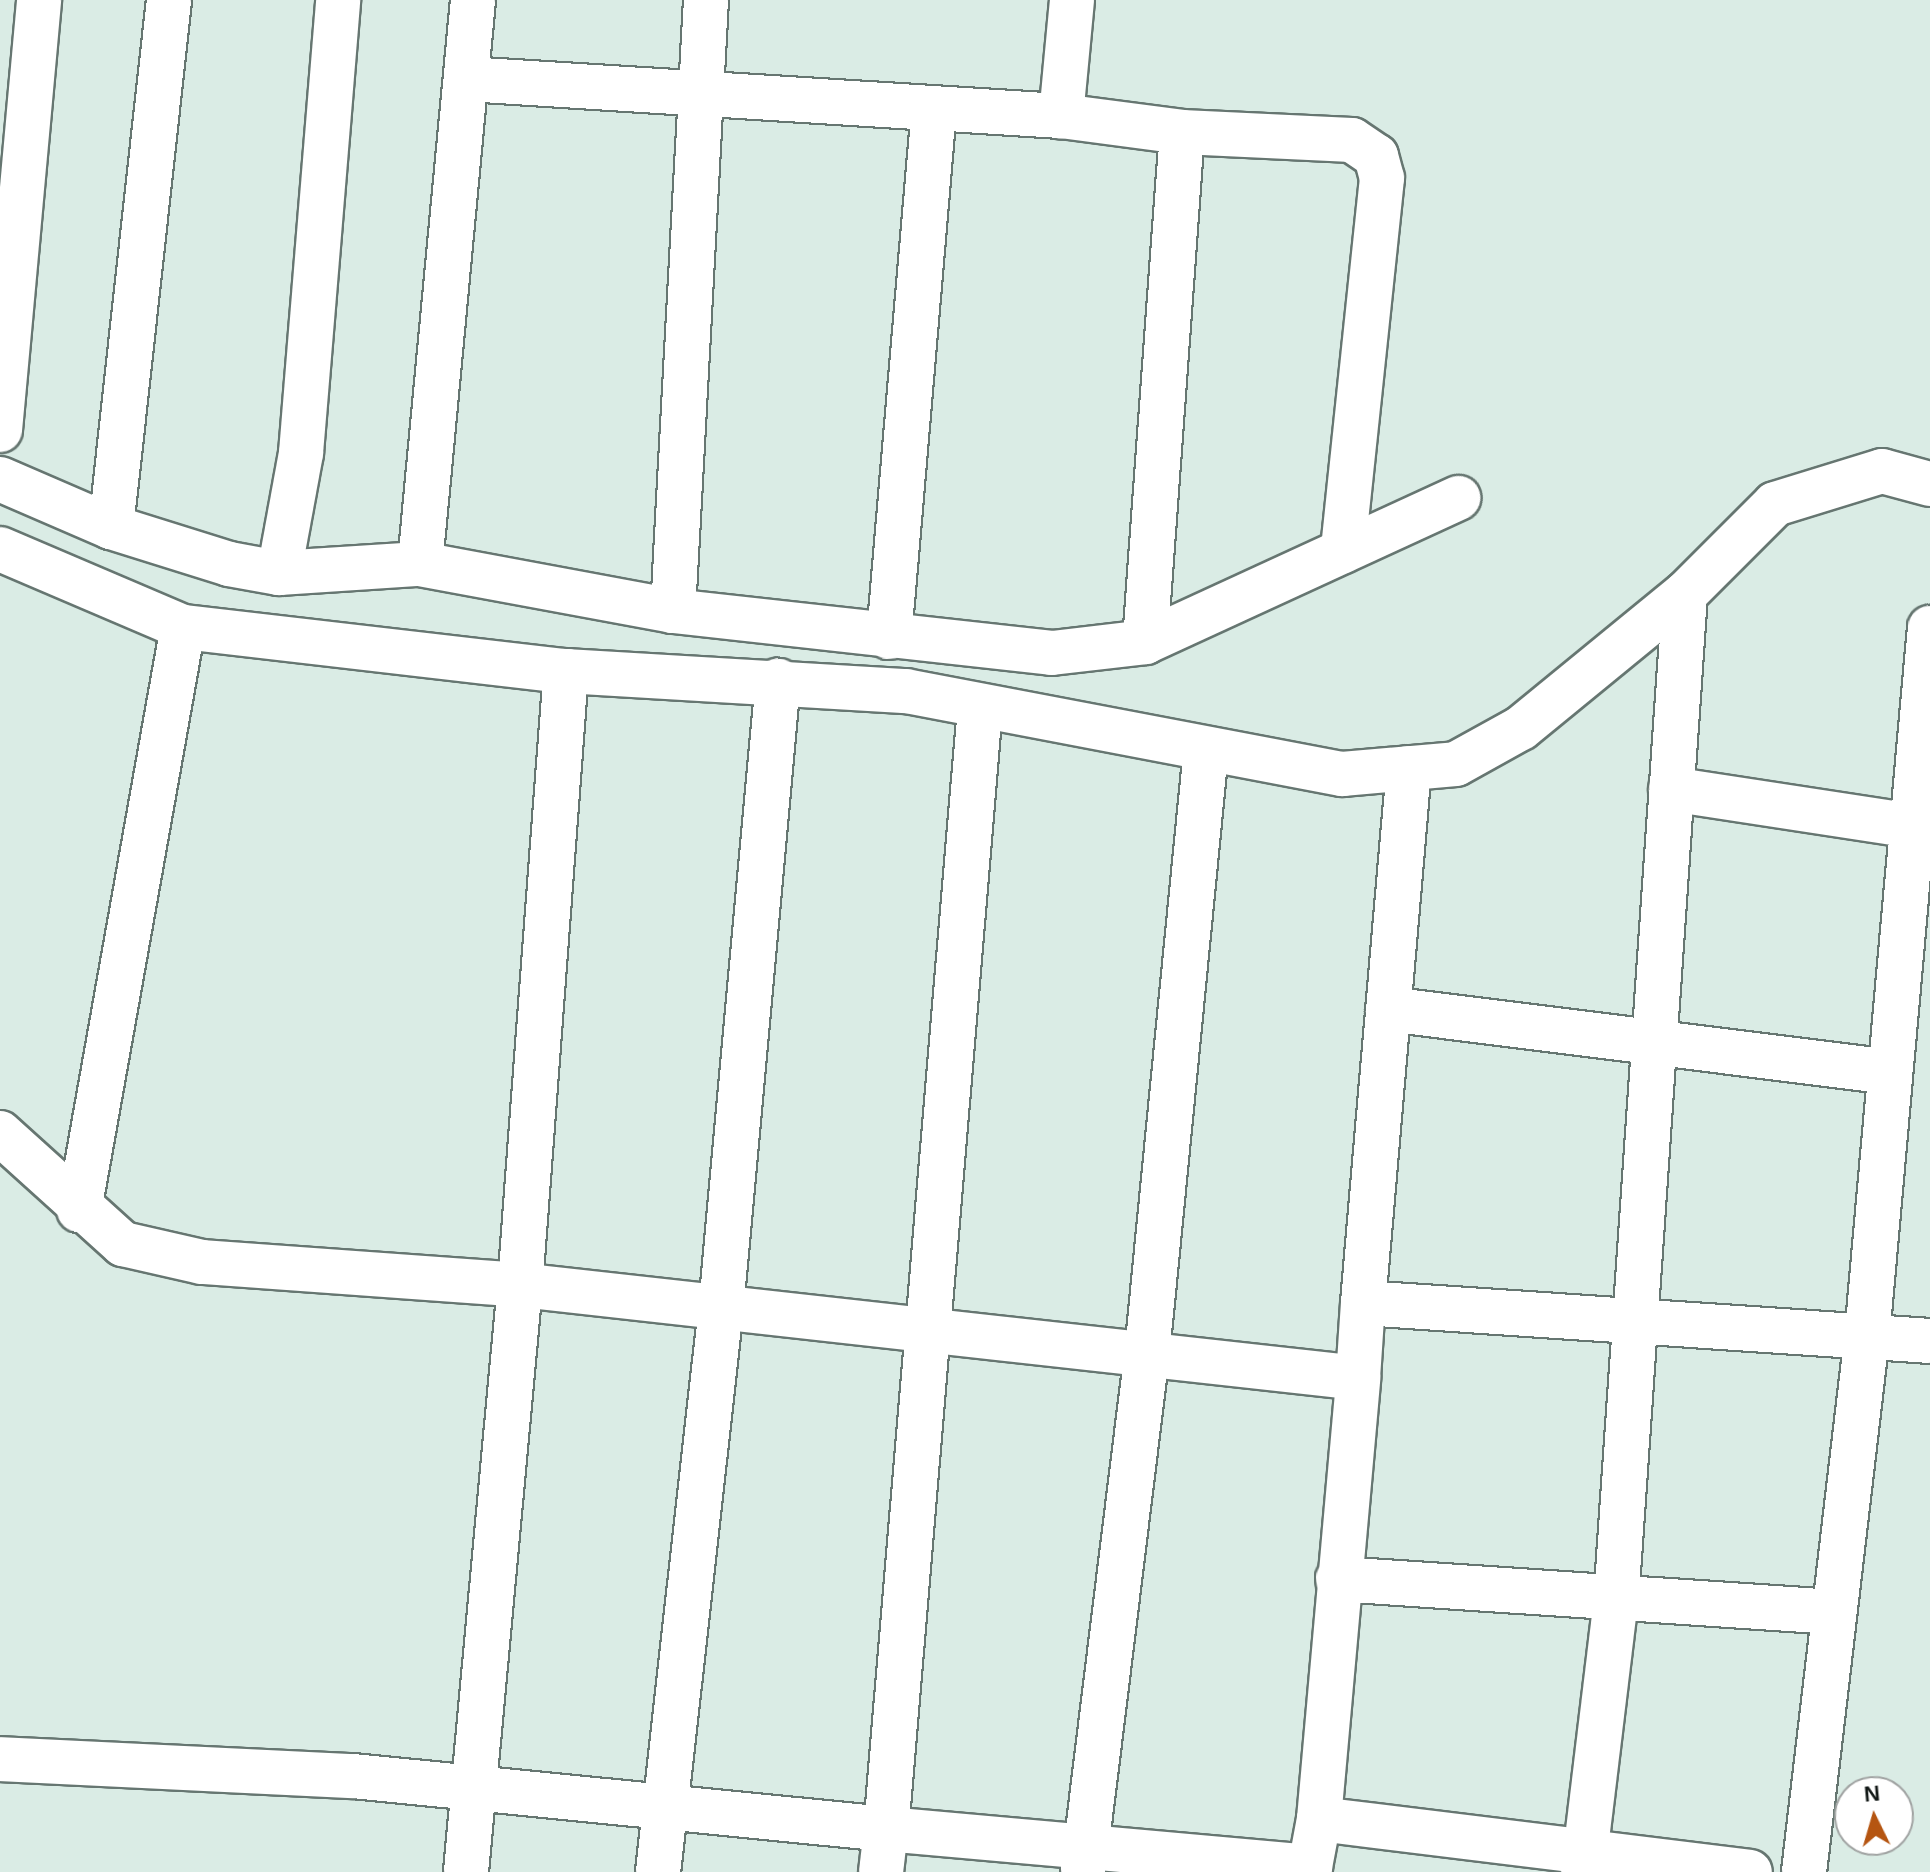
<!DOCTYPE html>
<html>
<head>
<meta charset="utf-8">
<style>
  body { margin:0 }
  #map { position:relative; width:1930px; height:1872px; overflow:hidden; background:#daece5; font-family:Helvetica,sans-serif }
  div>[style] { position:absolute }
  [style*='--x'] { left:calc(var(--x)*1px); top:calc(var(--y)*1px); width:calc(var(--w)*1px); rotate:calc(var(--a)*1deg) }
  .roads { filter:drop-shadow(2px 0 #667671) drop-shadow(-2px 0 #667671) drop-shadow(0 2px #667671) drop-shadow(0 -2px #667671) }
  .minor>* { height:44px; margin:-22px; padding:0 22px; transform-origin:22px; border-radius:22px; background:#fff }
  span { translate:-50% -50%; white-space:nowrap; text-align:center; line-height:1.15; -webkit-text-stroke:6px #fff; paint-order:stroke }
  .north { position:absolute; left:1834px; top:1776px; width:80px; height:80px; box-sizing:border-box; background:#fff; border:2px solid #a0a3a2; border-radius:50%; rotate:355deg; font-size:22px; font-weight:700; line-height:32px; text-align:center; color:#121816 }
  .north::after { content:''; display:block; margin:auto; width:28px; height:36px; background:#b55511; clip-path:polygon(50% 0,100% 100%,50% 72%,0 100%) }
</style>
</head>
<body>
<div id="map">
  <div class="roads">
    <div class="minor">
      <div style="--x:1072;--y:0;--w:117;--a:95.4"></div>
      <div style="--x:1061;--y:116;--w:122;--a:7.5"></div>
      <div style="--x:1182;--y:132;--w:170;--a:2.7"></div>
      <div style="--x:1352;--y:140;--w:29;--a:34"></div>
      <div style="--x:1376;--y:156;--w:23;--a:75"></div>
      <div style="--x:1382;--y:178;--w:375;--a:96"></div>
      <div style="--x:466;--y:79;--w:596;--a:3.56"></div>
      <div style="--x:0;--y:430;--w:432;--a:-84.8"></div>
      <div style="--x:0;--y:479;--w:121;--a:23.4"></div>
      <div style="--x:111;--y:527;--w:124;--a:17.4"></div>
      <div style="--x:229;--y:564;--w:51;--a:10.2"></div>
      <div style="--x:279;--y:573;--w:141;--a:-3.7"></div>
      <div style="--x:420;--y:564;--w:257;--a:10.5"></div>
      <div style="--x:673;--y:611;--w:381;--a:6.3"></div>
      <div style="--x:1052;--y:653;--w:94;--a:-6.7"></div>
      <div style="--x:1145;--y:642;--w:345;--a:-24.7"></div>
      <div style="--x:111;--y:527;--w:530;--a:-83.72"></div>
      <div style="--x:0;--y:549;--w:199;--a:23.1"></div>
      <div style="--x:183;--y:627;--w:386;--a:6.6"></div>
      <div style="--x:566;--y:671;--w:341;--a:3.4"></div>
      <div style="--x:906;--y:691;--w:444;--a:10.8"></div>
      <div style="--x:1342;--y:774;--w:114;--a:-5"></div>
      <div style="--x:1456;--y:764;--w:74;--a:-29"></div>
      <div style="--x:1521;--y:728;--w:212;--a:-39.3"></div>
      <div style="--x:1685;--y:594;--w:127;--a:-45"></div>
      <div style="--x:1775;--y:504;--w:112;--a:-17.1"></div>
      <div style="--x:1882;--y:471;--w:50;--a:15.2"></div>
      <div style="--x:420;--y:564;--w:566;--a:-84.63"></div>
      <div style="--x:279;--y:573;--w:122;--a:-79.6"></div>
      <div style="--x:301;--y:453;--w:455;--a:-85.3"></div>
      <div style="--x:673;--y:611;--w:612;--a:-86.91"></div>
      <div style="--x:889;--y:637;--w:530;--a:-85.13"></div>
      <div style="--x:1145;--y:642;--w:511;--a:-85.85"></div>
      <div style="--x:566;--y:671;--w:616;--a:94.28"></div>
      <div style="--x:520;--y:1285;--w:843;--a:6.33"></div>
      <div style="--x:1358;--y:1378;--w:75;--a:-86.2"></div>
      <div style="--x:1363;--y:1303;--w:568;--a:3.83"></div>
      <div style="--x:980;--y:708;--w:1125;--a:94.79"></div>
      <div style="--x:886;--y:1829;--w:426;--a:5.1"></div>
      <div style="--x:1310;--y:1867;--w:49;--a:-79.4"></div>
      <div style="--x:1319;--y:1819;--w:434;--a:7"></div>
      <div style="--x:1671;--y:789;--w:244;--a:8.7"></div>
      <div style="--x:1388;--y:1009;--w:506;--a:7.15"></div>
      <div style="--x:0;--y:1133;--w:166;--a:42.1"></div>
      <div style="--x:123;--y:1244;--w:81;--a:12.8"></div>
      <div style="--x:202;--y:1262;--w:319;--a:4.1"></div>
      <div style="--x:520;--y:1285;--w:589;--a:95.26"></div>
      <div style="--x:79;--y:1210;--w:592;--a:-79.89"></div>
      <div style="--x:1363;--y:1303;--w:537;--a:-85.09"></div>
      <div style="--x:1338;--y:1579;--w:497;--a:3.8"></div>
      <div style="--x:0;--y:1759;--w:353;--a:2.8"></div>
      <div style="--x:353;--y:1776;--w:536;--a:5.68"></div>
      <div style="--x:886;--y:1829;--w:43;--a:96.6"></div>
      <div style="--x:1319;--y:1819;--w:443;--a:-84.9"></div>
      <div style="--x:658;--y:1872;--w:568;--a:-83.63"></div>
      <div style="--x:721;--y:1308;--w:630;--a:-84.81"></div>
      <div style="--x:1083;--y:1872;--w:523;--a:-82.97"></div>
      <div style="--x:1147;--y:1353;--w:606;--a:-84.41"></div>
      <div style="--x:1583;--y:1872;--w:273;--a:-83.1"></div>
      <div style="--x:1616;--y:1601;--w:1009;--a:-86.08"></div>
      <div style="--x:1804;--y:1872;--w:540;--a:-83.3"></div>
      <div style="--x:1867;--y:1336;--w:711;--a:-84.92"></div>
    </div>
  </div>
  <div class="north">N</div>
</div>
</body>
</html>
